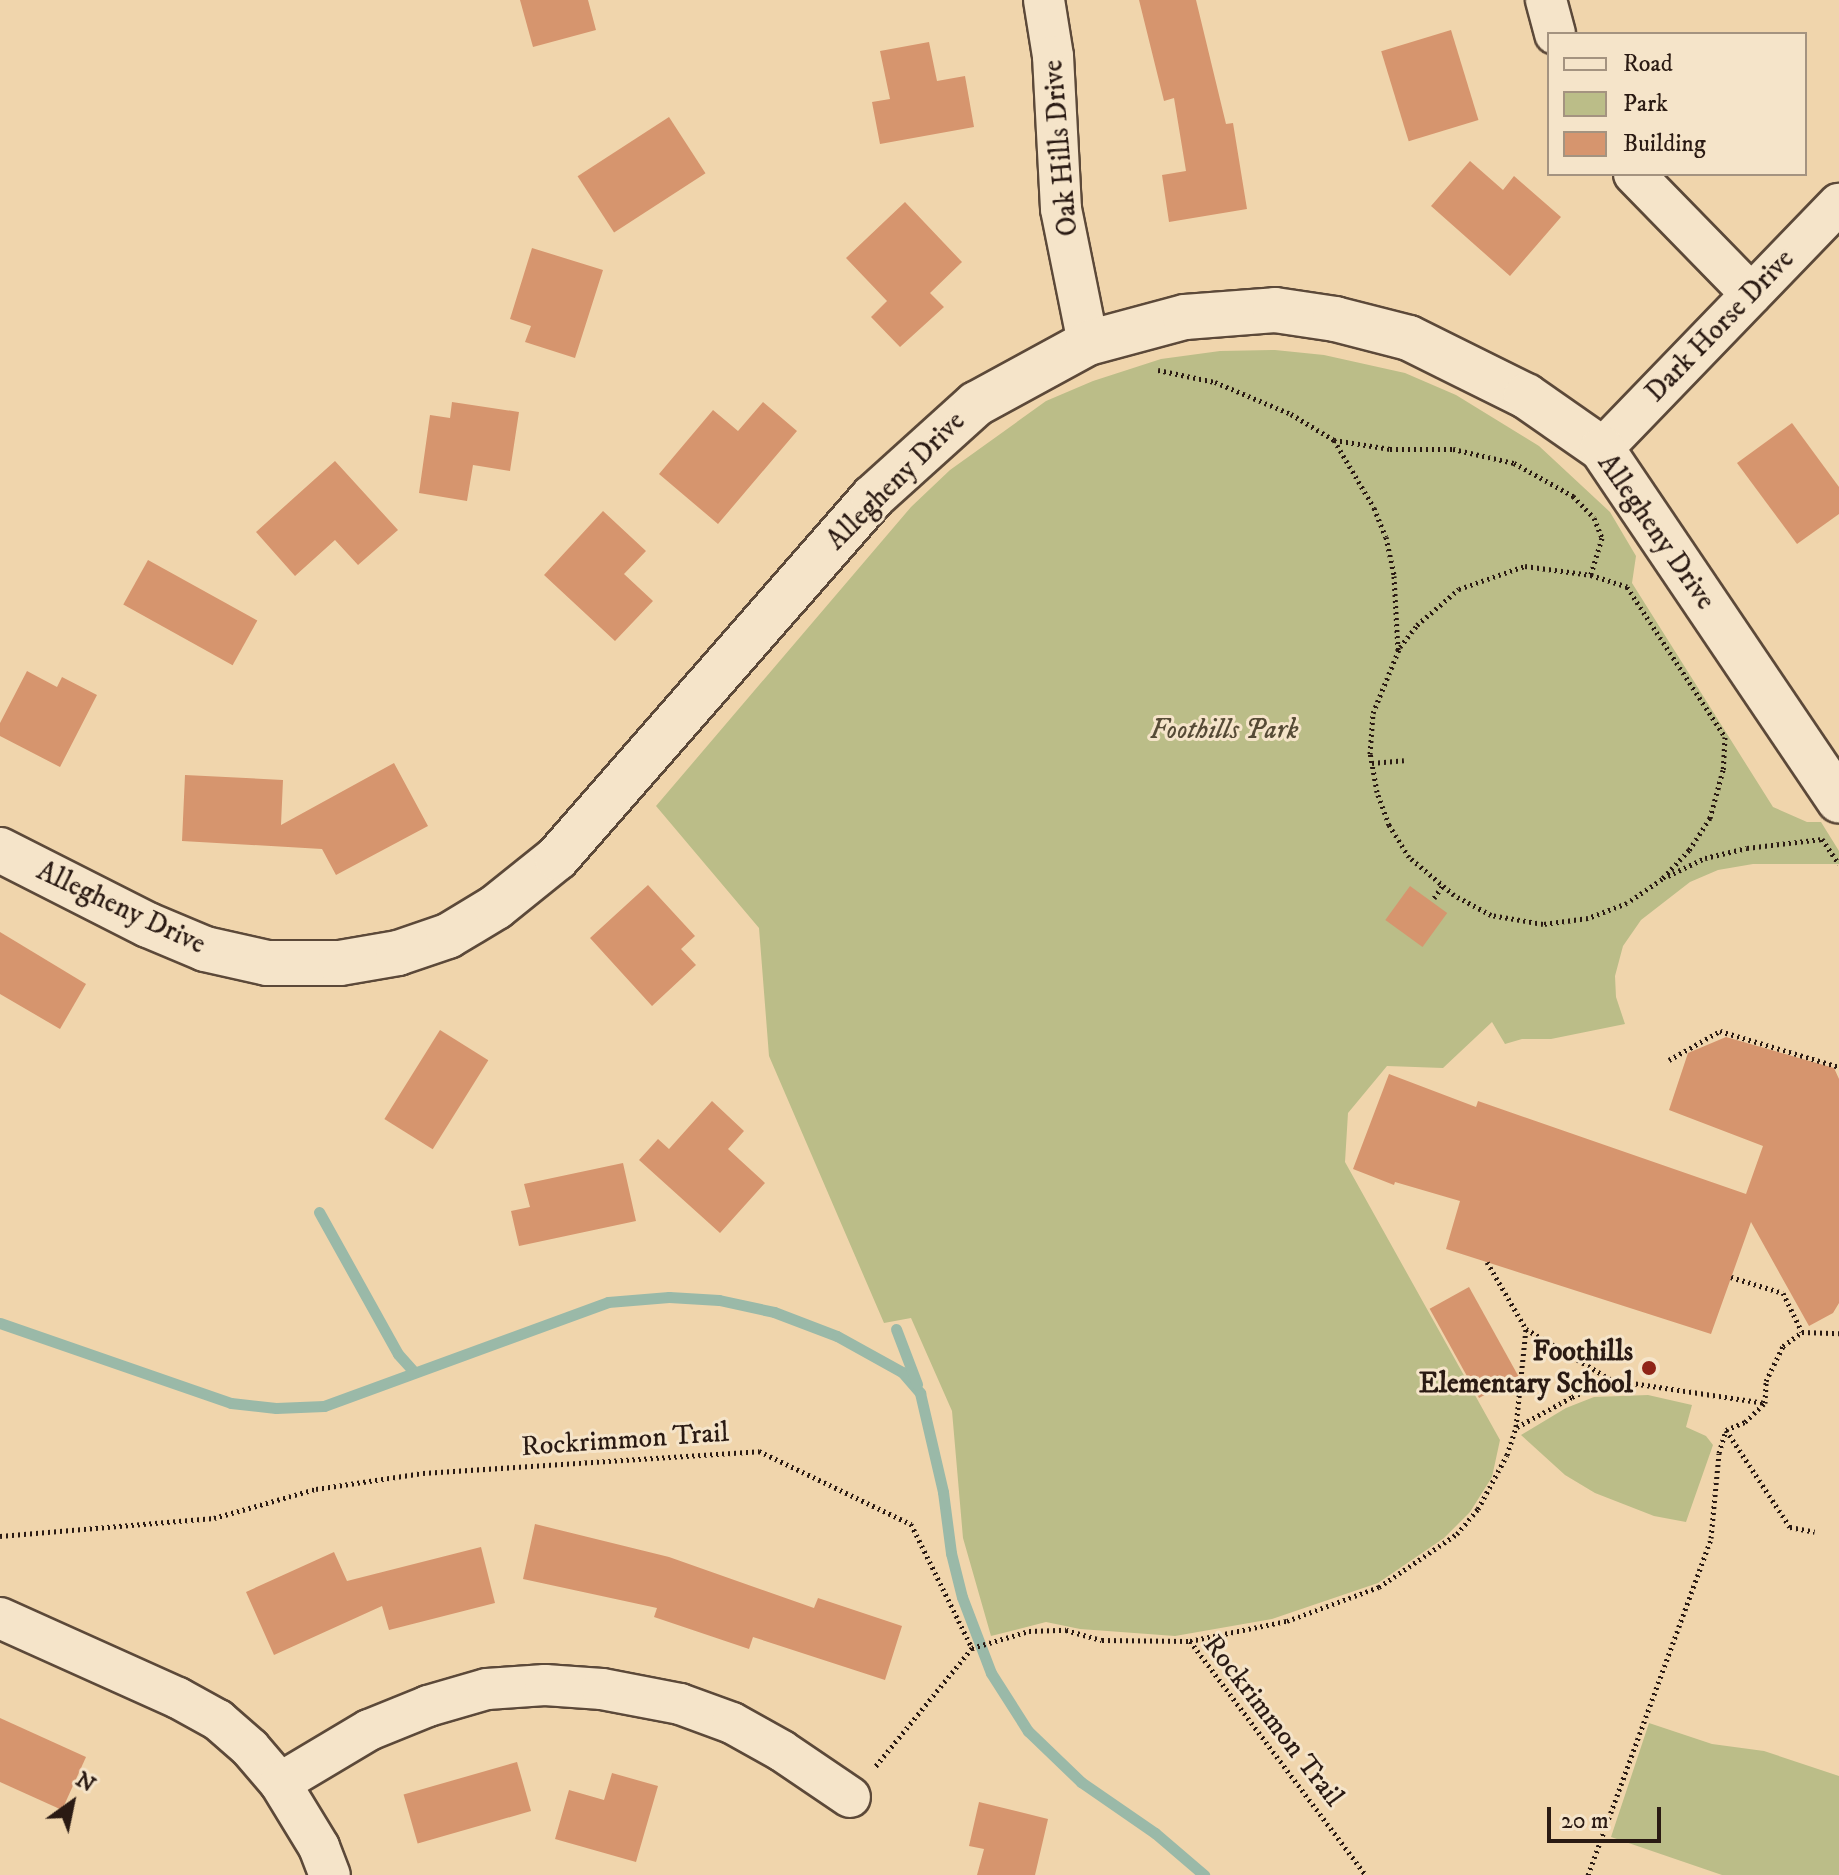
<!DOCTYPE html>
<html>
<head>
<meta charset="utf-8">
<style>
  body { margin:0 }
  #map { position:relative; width:1839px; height:1875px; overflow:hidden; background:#f0d5ac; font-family:"IM FELL DW Pica",serif }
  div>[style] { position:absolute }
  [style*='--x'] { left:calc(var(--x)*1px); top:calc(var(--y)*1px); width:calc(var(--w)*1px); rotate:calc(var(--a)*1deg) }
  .green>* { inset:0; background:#bbbd88 }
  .stream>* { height:11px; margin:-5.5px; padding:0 5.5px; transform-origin:5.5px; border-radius:5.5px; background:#9ab9a8 }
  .building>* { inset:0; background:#d6956e; transform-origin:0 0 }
  .path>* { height:5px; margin-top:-2.5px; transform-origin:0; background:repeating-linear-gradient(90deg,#2a1a13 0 2px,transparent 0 6px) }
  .roads { filter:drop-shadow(2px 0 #5c4939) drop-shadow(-2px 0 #5c4939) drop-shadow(0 2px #5c4939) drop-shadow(0 -2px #5c4939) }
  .street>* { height:40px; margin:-20px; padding:0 20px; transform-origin:20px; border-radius:20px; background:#f5e4c9 }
  .secondary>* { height:44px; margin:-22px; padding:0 22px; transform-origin:22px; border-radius:22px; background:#f5e4c9 }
  .dots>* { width:22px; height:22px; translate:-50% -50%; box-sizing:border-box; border:4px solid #f5e4c9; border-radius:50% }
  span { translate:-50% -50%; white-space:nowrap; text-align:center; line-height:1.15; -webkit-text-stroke:6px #f5e4c9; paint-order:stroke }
  .street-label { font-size:28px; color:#2a1a13 }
  .park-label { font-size:28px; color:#564b36; font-style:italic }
  .poi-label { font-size:28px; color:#2a1a13; font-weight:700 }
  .right { translate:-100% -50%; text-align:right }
  .legend { position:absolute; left:1547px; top:32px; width:260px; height:144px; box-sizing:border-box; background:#f5e4c9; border:2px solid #a49380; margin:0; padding:10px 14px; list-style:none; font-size:24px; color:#2a1a13 }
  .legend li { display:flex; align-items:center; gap:16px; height:40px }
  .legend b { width:40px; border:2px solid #a49380 }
  .north { position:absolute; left:32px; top:1763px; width:80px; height:80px; -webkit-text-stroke:6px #f5e4c9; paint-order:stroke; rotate:33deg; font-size:22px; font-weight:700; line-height:32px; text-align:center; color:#2a1a13 }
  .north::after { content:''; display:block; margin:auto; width:28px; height:36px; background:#2a1a13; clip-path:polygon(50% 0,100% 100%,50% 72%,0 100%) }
  .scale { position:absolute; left:1547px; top:1807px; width:114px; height:36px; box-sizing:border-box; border:4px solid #2a1a13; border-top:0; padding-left:10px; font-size:24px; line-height:28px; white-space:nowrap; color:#2a1a13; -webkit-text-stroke:6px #f5e4c9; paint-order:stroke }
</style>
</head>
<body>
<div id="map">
  <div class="green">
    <div style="clip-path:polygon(1275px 350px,1324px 355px,1405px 373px,1456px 395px,1539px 446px,1610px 512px,1636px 556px,1632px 583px,1773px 807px,1807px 822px,1821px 822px,1839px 851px,1839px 864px,1753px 864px,1718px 870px,1690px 882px,1641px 920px,1623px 946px,1615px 976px,1616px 997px,1625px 1024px,1551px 1039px,1522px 1039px,1505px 1044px,1492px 1022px,1443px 1068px,1387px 1066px,1348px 1113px,1345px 1162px,1500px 1440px,1492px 1477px,1470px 1512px,1444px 1538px,1378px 1583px,1272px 1619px,1175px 1636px,1080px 1629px,1046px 1622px,991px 1636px,963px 1538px,952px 1411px,911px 1318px,884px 1323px,769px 1056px,759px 928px,656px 806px,911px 507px,950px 470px,1046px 401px,1093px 381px,1161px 359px,1220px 351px)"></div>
    <div style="clip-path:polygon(1648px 1395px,1692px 1405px,1686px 1427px,1706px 1436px,1713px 1445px,1686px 1522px,1654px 1516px,1595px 1493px,1565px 1475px,1521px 1435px,1566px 1408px,1594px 1397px)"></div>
    <div style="clip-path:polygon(1649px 1723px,1712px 1744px,1764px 1751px,1839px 1776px,1839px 1875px,1722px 1875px,1611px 1837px)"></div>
  </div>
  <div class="stream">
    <div style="--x:319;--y:1212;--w:162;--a:60.9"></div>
    <div style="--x:398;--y:1354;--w:24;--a:48"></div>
    <div style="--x:0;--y:1323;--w:244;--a:19.1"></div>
    <div style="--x:231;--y:1403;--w:45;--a:6.3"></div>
    <div style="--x:276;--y:1408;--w:48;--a:-2.4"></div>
    <div style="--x:324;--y:1406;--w:302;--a:-20.1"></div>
    <div style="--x:608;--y:1302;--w:61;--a:-4.7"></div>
    <div style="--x:669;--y:1297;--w:50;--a:3.4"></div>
    <div style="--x:719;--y:1300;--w:56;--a:12.3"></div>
    <div style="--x:774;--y:1312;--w:67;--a:20.9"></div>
    <div style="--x:837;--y:1336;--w:74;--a:29"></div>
    <div style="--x:902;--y:1372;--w:28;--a:49"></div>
    <div style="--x:920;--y:1393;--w:102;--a:76.9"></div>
    <div style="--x:943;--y:1492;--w:62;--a:82.5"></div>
    <div style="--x:951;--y:1553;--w:45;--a:76"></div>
    <div style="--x:962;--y:1597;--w:81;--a:69.1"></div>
    <div style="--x:991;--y:1673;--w:69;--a:57.5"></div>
    <div style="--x:1028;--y:1731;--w:74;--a:43.9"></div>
    <div style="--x:1081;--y:1782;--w:90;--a:34.6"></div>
    <div style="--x:1155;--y:1833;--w:65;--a:40.6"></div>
    <div style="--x:896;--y:1329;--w:59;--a:69.1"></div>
  </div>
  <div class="building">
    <div style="clip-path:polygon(520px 0,588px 0,596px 30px,533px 47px)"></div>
    <div style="clip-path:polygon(1139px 0,1196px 0,1226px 124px,1233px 123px,1247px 209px,1169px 222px,1162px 175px,1186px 171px,1174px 98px,1164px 101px)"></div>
    <div style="left:1451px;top:30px;width:94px;height:73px;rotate:73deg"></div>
    <div style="clip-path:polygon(929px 42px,937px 81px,965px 76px,974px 127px,880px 144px,872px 102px,890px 99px,880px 51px)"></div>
    <div style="left:669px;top:117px;width:67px;height:109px;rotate:57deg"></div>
    <div style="clip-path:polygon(1470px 161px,1503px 190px,1514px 176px,1561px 217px,1510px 276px,1431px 206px)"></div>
    <div style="clip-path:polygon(905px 202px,962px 262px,930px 293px,944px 307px,900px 347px,871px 317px,887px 301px,846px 258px)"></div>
    <div style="clip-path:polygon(532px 248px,603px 270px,575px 358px,525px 342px,531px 326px,510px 319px)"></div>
    <div style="clip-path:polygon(452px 402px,519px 412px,510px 471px,473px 465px,467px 501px,419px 493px,430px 415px,450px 418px)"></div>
    <div style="clip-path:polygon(763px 402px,797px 431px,718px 524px,659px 474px,713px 410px,738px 431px)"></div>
    <div style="clip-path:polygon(1792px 423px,1839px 487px,1839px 514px,1797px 544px,1737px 463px)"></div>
    <div style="clip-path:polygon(335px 461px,398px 530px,358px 565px,335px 540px,295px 576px,256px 532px)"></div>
    <div style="clip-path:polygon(603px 511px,646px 551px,624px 574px,653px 601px,615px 641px,544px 575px)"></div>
    <div style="left:148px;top:560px;width:125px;height:51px;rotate:29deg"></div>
    <div style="clip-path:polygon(27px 671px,57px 687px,62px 677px,97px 695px,60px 767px,0 736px,0 723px)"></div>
    <div style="clip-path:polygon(394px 763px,428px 826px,336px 875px,322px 849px,182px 841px,185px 775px,283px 780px,281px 825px)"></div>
    <div style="clip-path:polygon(648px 885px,695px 936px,681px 949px,696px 965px,652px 1006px,590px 938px)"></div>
    <div style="left:1410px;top:886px;width:46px;height:42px;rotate:36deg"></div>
    <div style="clip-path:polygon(0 932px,86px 984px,60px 1029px,0 994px)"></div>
    <div style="left:440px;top:1030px;width:57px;height:105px;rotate:32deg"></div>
    <div style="clip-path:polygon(1726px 1037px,1834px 1068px,1839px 1079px,1839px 1303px,1833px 1313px,1809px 1326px,1751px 1222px,1711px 1334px,1446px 1249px,1460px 1201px,1395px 1182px,1394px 1185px,1353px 1169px,1389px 1074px,1476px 1107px,1478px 1101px,1746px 1194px,1763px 1146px,1669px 1110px,1688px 1053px)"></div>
    <div style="clip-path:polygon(712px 1101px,744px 1131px,728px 1149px,765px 1183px,720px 1233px,639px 1160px,658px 1139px,669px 1149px)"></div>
    <div style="clip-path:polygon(623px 1163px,636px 1221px,519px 1246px,511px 1211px,530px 1207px,524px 1184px)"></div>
    <div style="left:1469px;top:1287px;width:102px;height:45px;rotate:61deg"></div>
    <div style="clip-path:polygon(535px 1524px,669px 1557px,814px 1608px,818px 1598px,902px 1626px,885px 1680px,753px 1637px,749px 1649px,654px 1617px,657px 1608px,523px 1579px)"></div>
    <div style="clip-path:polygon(481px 1547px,495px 1603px,389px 1630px,382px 1606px,274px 1655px,246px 1592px,334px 1552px,347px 1581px)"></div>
    <div style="clip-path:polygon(0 1718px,86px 1757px,62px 1810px,0 1782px)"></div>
    <div style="left:517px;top:1762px;width:51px;height:118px;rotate:74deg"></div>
    <div style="clip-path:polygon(612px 1773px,658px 1786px,636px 1862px,555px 1839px,569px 1790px,604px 1800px)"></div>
    <div style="clip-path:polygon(979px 1802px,1048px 1819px,1035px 1875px,977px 1875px,984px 1849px,969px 1846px)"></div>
  </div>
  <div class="path">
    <div style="--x:1158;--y:370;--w:58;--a:11.9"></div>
    <div style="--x:1215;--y:382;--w:82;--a:22.8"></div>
    <div style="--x:1291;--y:414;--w:50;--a:31.2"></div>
    <div style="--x:1334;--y:440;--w:57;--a:9.1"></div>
    <div style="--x:1390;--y:449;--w:63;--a:0"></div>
    <div style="--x:1453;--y:449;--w:63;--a:12.9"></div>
    <div style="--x:1514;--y:463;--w:68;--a:29.2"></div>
    <div style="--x:1573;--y:496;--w:30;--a:46"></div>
    <div style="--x:1594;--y:518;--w:22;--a:68"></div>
    <div style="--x:1602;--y:538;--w:39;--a:107"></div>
    <div style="--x:1334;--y:440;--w:79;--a:59.5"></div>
    <div style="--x:1374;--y:508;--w:31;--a:68"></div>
    <div style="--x:1386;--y:537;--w:40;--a:78"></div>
    <div style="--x:1394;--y:576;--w:75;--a:86.9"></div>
    <div style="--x:1525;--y:566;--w:67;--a:7.8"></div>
    <div style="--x:1591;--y:575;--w:38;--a:18"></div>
    <div style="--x:1627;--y:587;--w:179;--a:56.8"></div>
    <div style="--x:1725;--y:737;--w:33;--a:93"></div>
    <div style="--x:1723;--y:770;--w:50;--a:105.2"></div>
    <div style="--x:1710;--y:818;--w:38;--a:123"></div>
    <div style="--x:1689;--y:850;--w:40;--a:133"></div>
    <div style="--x:1662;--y:879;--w:42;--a:145.6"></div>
    <div style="--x:1627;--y:903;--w:42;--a:159"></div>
    <div style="--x:1588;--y:918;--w:45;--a:172.4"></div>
    <div style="--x:1543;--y:924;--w:53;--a:-170.2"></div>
    <div style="--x:1491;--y:915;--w:42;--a:-151.6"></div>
    <div style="--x:1454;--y:895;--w:59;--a:-139.8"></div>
    <div style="--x:1409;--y:857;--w:38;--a:-122"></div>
    <div style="--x:1389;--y:825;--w:35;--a:-110"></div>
    <div style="--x:1377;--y:792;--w:39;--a:-100"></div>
    <div style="--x:1370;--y:754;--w:41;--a:-85.8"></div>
    <div style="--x:1373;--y:713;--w:71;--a:-67.8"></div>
    <div style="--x:1400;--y:647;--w:28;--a:-52"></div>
    <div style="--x:1417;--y:625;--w:55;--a:-40.6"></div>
    <div style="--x:1459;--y:589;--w:70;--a:-19.2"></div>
    <div style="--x:1372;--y:763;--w:32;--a:-5"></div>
    <div style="--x:1668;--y:876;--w:41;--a:-25.9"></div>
    <div style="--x:1705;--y:858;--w:43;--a:-13.4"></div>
    <div style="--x:1747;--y:848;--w:76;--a:-6.8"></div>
    <div style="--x:1822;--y:839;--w:30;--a:56"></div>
    <div style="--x:1434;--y:898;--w:16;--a:-55"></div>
    <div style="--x:1669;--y:1060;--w:59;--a:-29.6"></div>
    <div style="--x:1720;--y:1031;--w:124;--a:16.8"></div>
    <div style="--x:1487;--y:1262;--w:78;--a:59.8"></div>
    <div style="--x:1526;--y:1329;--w:100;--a:30.7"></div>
    <div style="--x:1612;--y:1380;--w:155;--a:8.5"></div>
    <div style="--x:1731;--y:1277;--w:54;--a:17.1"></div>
    <div style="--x:1783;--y:1293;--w:43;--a:64"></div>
    <div style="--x:1517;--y:1427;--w:63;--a:-28.6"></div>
    <div style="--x:1572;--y:1397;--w:43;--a:-23"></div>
    <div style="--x:1726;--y:1430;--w:116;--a:56.6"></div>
    <div style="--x:1790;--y:1527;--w:25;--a:11"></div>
    <div style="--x:0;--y:1536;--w:215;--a:-4.8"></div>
    <div style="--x:214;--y:1518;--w:106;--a:-15.9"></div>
    <div style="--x:316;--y:1489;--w:108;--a:-8.5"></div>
    <div style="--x:423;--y:1473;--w:337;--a:-3.7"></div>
    <div style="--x:759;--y:1451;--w:169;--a:25.7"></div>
    <div style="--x:911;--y:1524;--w:138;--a:63.8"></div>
    <div style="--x:972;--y:1648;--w:155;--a:129.2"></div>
    <div style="--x:1190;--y:1641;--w:99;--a:-11.7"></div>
    <div style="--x:1287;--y:1621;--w:98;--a:-20.3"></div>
    <div style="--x:1379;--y:1587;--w:94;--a:-34.2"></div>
    <div style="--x:1457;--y:1534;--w:33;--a:-50"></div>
    <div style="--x:1478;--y:1509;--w:61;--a:-61.8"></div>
    <div style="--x:1507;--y:1455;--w:29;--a:-72"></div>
    <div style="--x:1516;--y:1427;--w:99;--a:-84.2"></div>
    <div style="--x:972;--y:1648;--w:59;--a:-16.6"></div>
    <div style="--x:1029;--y:1631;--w:37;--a:-2"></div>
    <div style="--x:1066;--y:1630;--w:37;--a:16"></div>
    <div style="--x:1102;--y:1640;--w:88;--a:0.7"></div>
    <div style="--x:1190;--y:1641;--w:293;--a:53.1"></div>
    <div style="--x:1588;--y:1875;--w:359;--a:-69.9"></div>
    <div style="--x:1711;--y:1538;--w:85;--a:-84.6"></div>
    <div style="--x:1719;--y:1453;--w:24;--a:-73"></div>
    <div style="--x:1726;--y:1430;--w:21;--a:-23"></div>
    <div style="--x:1745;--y:1422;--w:28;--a:-44"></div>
    <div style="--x:1765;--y:1403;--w:22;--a:-87"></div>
    <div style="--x:1766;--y:1381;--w:39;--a:-64"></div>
    <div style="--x:1783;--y:1346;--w:24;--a:-36"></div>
    <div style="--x:1802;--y:1332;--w:37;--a:2"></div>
  </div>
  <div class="roads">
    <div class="street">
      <div style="--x:1044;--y:0;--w:57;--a:80.9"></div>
      <div style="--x:1053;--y:56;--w:153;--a:87"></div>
      <div style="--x:1061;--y:209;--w:137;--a:78.6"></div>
      <div style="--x:1546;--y:0;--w:35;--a:75"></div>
      <div style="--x:1634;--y:174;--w:168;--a:45.7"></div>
      <div style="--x:1602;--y:449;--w:341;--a:-46"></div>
      <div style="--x:0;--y:1618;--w:195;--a:24.2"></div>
      <div style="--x:178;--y:1698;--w:46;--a:28.8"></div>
      <div style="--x:218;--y:1720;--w:43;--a:41.2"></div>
      <div style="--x:250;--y:1748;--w:46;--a:49.4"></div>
      <div style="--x:280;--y:1783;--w:75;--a:58.6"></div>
      <div style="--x:319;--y:1847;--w:30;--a:69"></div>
      <div style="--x:280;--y:1783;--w:104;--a:-30.8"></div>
      <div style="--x:369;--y:1730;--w:64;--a:-22.1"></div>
      <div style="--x:428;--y:1706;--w:61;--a:-16.1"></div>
      <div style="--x:487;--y:1689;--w:58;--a:-3.9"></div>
      <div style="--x:545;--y:1685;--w:57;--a:4"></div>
      <div style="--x:602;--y:1689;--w:79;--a:10.9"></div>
      <div style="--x:680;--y:1704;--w:55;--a:20.1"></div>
      <div style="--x:732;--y:1723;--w:57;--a:29.2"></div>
      <div style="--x:782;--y:1751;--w:82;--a:34.1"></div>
    </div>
    <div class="secondary">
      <div style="--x:0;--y:850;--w:166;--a:26.9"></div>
      <div style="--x:148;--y:925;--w:62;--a:22.8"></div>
      <div style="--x:205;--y:949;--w:64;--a:12.7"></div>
      <div style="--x:267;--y:963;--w:73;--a:0"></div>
      <div style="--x:340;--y:963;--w:59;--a:-9.8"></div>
      <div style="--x:398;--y:953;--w:53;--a:-18.8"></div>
      <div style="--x:448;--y:936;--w:56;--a:-31.1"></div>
      <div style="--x:496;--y:907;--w:78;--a:-38.8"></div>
      <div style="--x:557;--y:858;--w:480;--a:-48.8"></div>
      <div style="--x:873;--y:497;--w:139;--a:-42.1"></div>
      <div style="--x:976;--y:404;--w:128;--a:-28.6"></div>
      <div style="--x:1088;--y:343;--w:100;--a:-15"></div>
      <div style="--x:1185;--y:317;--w:90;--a:-4.4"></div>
      <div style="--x:1275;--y:310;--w:61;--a:8.5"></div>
      <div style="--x:1335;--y:319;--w:76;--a:14.4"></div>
      <div style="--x:1409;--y:338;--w:131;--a:26.4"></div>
      <div style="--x:1526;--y:396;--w:93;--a:34.9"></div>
      <div style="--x:1602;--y:449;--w:424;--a:56"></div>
    </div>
  </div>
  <div class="dots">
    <div style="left:1649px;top:1368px;background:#8f2418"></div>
  </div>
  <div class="street-label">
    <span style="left:1061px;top:148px;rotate:-95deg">Oak Hills Drive</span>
    <span style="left:1720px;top:326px;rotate:-46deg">Dark Horse Drive</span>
    <span style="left:896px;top:481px;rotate:-45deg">Allegheny Drive</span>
    <span style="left:1656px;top:532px;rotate:55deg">Allegheny Drive</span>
    <span style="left:121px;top:908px;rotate:25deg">Allegheny Drive</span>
    <span style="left:625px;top:1440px;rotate:-4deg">Rockrimmon Trail</span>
    <span style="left:1273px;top:1721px;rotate:52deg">Rockrimmon Trail</span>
  </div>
  <div class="park-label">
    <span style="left:1224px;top:730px">Foothills Park</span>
  </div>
  <div class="poi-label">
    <span class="right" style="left:1633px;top:1368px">Foothills<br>Elementary School</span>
  </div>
  <ul class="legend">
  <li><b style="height:10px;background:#f5e4c9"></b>Road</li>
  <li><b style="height:22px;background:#bbbd88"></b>Park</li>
  <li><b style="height:22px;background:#d6956e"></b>Building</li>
  </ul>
  <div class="north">N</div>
  <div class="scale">20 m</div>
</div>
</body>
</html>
